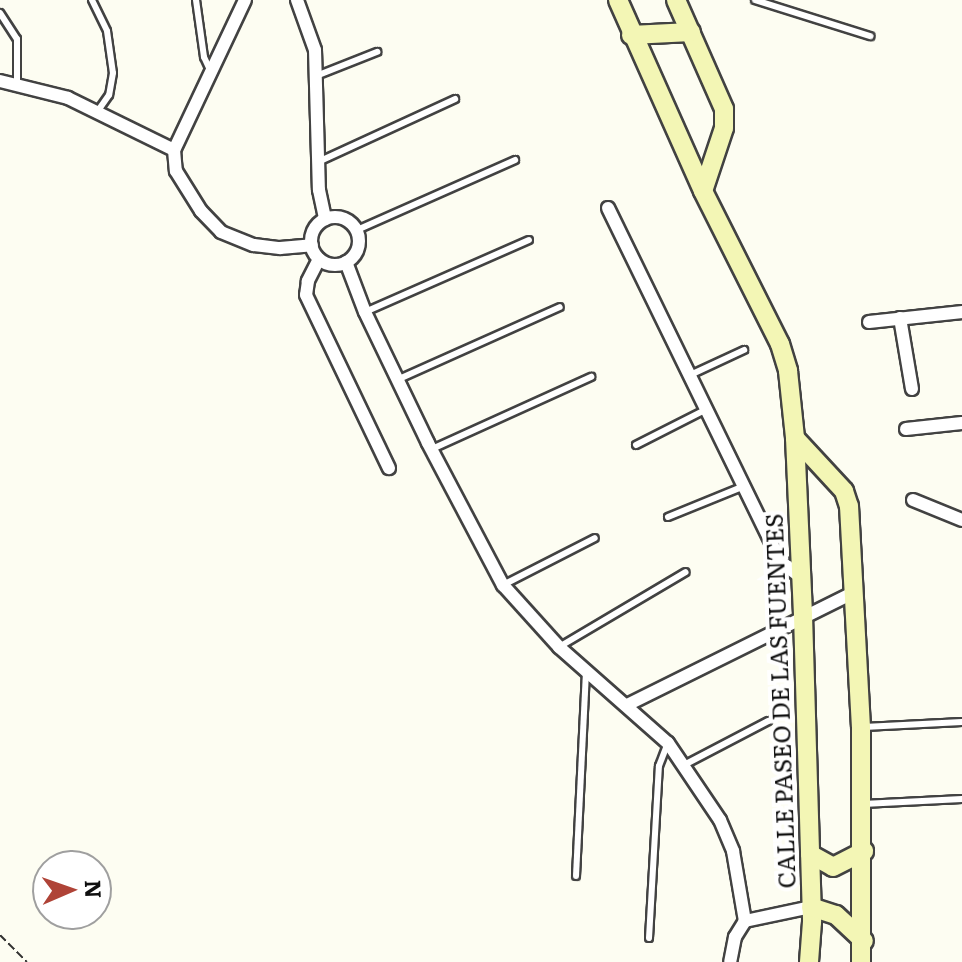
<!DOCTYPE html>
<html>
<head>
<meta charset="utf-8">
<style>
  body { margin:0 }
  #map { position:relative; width:962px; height:962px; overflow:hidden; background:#fdfdf2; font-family:Literata,serif }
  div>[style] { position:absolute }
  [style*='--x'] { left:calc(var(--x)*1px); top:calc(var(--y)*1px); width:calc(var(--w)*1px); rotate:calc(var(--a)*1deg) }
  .path>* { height:2px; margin-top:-1px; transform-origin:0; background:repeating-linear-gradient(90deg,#313131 0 8px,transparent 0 12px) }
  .roads { filter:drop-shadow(2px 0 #424242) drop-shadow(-2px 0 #424242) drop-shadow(0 2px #424242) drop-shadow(0 -2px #424242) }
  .lane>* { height:6px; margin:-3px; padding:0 3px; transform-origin:3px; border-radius:3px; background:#fff }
  .street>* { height:12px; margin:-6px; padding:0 6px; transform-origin:6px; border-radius:6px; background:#fff }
  .street>.ring { margin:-6px; padding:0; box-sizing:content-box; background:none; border:12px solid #fff; border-radius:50% }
  .secondary>* { height:18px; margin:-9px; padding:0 9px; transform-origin:9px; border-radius:9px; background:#f3f6b5 }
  span { translate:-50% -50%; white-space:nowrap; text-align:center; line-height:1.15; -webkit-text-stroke:8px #fff; paint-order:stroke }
  .street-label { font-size:24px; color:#0f0f0f }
  .north { position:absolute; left:32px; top:850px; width:80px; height:80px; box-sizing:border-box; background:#fff; border:2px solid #9f9f9f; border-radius:50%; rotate:88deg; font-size:22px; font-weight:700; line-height:32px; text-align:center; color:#0f0f0f }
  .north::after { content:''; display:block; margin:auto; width:28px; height:36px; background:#af4337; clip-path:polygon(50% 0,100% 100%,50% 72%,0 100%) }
</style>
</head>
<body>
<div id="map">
  <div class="path">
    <div style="--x:0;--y:935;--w:38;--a:45"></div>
  </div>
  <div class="roads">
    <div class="lane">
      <div style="--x:92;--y:0;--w:34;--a:64"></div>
      <div style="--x:107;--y:31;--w:42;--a:81.9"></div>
      <div style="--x:113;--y:73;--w:22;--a:100"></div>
      <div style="--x:109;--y:95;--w:19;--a:125"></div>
      <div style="--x:196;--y:0;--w:58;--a:82"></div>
      <div style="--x:204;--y:57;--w:17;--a:65"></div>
      <div style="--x:755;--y:0;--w:121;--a:17.4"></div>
      <div style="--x:0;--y:13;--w:31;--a:57"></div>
      <div style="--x:17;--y:39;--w:43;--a:90"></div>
      <div style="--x:316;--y:76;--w:66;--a:-21.5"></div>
      <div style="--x:318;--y:162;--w:151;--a:-24.7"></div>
      <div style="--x:357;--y:230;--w:173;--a:-23.9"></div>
      <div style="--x:365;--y:312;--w:179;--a:-23.7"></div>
      <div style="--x:688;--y:376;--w:62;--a:-24.9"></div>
      <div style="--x:399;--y:379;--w:176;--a:-24.1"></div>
      <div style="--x:636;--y:445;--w:77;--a:-26.9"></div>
      <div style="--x:432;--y:449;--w:175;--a:-24.4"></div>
      <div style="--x:668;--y:517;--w:80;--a:-22.1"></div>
      <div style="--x:503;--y:585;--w:103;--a:-27.1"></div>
      <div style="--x:559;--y:647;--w:147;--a:-30.6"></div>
      <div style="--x:864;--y:727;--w:98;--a:-2.9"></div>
      <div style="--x:684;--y:765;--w:95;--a:-27.6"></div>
      <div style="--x:863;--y:804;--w:99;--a:-2.9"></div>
      <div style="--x:576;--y:876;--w:203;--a:-87.2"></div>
      <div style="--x:649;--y:938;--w:172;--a:-86.7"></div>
      <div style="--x:659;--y:766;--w:25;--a:-69"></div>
    </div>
    <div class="street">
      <div style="--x:245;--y:0;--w:166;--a:115.3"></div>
      <div style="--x:174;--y:150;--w:21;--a:85"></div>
      <div style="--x:176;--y:171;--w:47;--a:58"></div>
      <div style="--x:201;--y:211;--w:29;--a:46"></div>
      <div style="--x:221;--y:232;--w:35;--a:22"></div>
      <div style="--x:254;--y:245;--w:26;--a:7"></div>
      <div style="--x:280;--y:248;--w:32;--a:-5"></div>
      <div style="--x:297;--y:0;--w:53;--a:70.2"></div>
      <div style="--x:315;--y:50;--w:140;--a:88.4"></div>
      <div style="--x:319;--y:190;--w:30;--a:78"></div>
      <div style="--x:0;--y:81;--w:70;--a:14"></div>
      <div style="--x:68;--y:98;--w:118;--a:26.1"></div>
      <div style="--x:608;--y:208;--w:393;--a:64"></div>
      <div style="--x:780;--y:561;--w:23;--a:38"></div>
      <div class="ring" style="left:311px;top:217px;width:36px;height:36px"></div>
      <div style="--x:319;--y:259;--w:25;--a:117"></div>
      <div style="--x:308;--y:281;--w:14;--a:98"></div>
      <div style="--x:306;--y:295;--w:192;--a:64.4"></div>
      <div style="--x:346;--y:262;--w:53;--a:69.2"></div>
      <div style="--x:365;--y:312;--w:145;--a:64.3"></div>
      <div style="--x:428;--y:443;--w:161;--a:62.2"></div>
      <div style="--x:503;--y:585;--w:84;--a:47.9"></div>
      <div style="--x:559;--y:647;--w:145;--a:41.4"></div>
      <div style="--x:668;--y:743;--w:93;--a:56"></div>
      <div style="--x:720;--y:820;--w:34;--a:67"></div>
      <div style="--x:733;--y:851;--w:71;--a:80.3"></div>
      <div style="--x:745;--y:921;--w:19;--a:122"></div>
      <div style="--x:735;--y:937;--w:25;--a:101"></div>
      <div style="--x:900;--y:318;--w:72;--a:80.4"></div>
      <div style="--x:869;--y:322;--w:94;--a:-6.1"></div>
      <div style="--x:906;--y:429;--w:56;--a:-6.1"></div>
      <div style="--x:913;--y:500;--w:53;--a:22.2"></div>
      <div style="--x:627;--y:705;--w:254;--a:-26.4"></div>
      <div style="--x:745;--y:921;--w:67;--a:-12"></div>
    </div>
    <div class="secondary">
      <div style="--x:618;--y:0;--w:209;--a:66"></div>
      <div style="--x:703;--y:191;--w:171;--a:63.3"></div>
      <div style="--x:780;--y:344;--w:28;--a:73"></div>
      <div style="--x:788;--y:371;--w:67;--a:84"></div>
      <div style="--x:795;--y:438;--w:177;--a:87.4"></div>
      <div style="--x:803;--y:615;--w:307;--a:88.3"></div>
      <div style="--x:812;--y:922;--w:40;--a:94.3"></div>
      <div style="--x:676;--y:0;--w:119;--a:66.2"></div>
      <div style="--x:724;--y:109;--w:19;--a:90"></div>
      <div style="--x:724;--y:128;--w:66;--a:108.4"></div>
      <div style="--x:631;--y:35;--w:60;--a:-2.9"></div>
      <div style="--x:795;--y:438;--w:72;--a:47.2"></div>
      <div style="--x:844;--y:491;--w:16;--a:72"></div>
      <div style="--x:849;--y:506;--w:221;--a:86.9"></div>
      <div style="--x:861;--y:727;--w:235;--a:90"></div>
      <div style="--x:810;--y:854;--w:26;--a:29"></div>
      <div style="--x:833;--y:867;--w:35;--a:-27"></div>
      <div style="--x:811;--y:907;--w:26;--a:18"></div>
      <div style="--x:836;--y:915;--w:38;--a:43"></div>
    </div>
  </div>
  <div class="street-label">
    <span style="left:779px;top:701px;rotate:-92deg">CALLE PASEO DE LAS FUENTES</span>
  </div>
  <div class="north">N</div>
</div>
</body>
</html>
